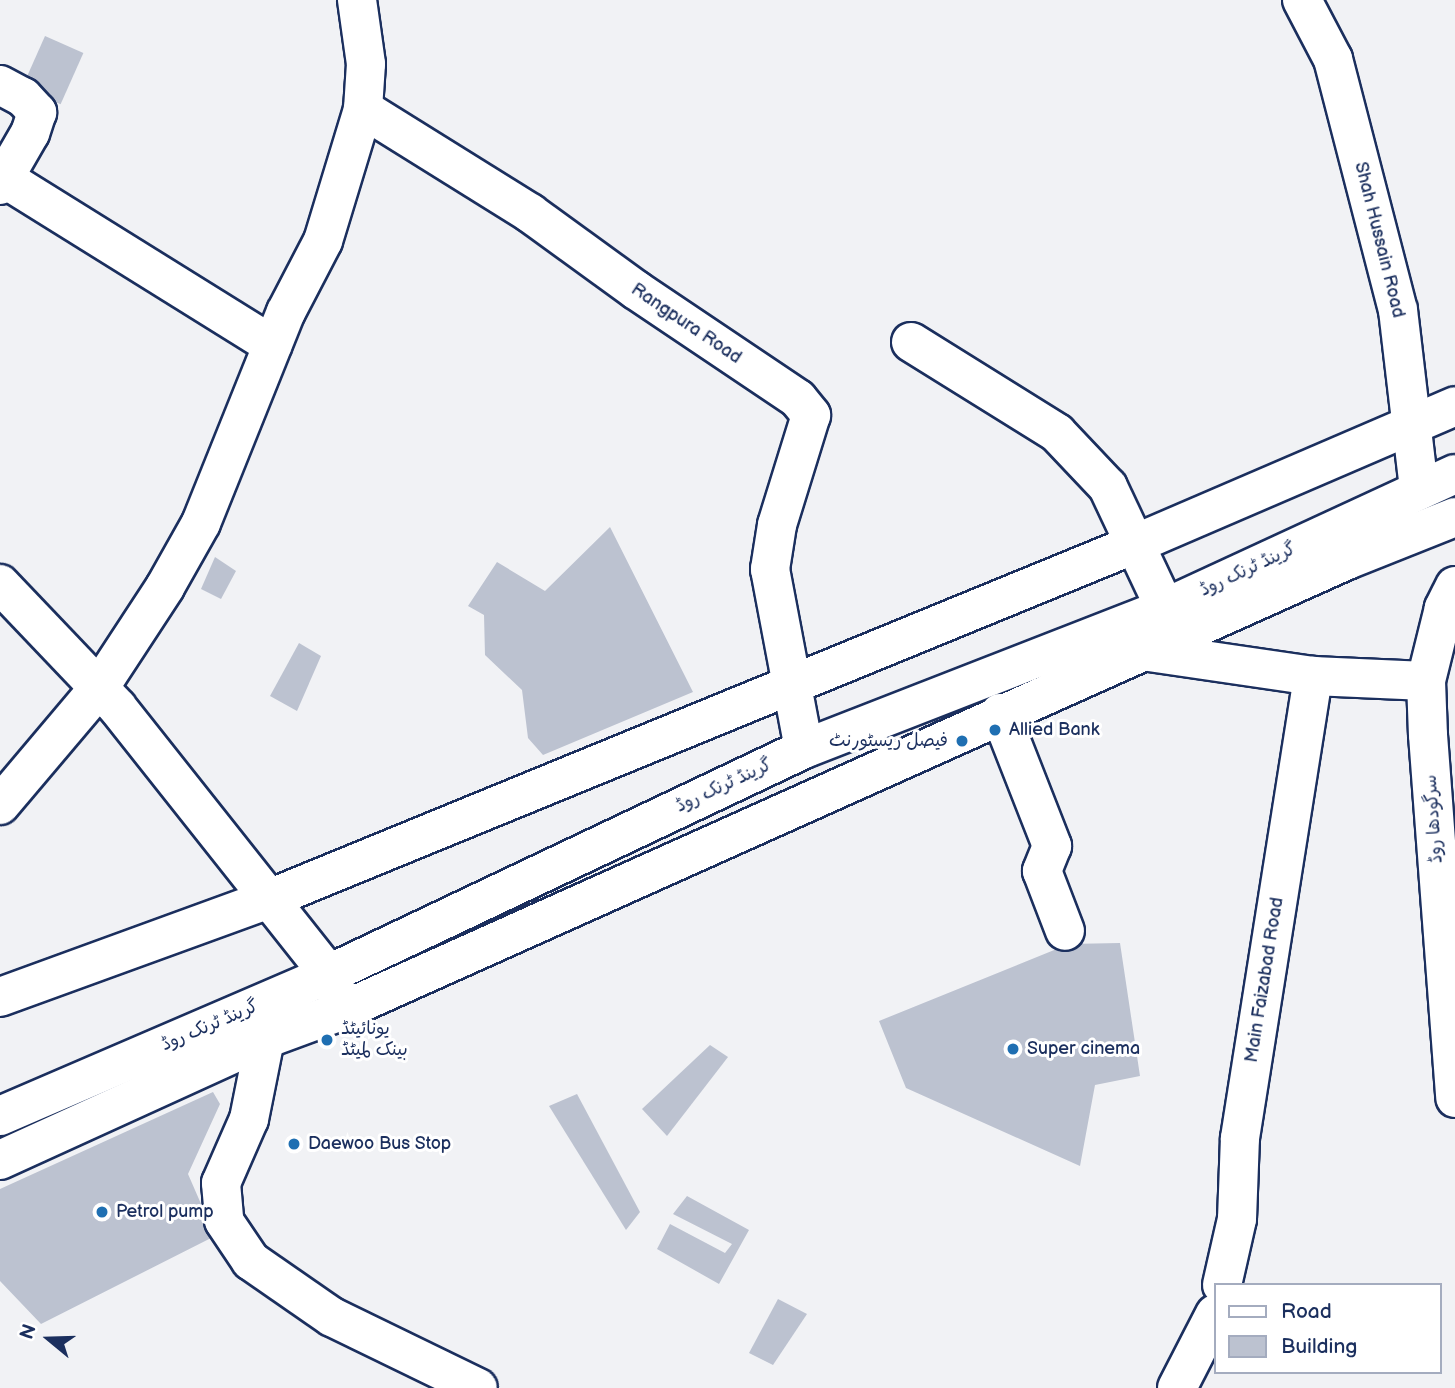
<!DOCTYPE html>
<html>
<head>
<meta charset="utf-8">
<style>
  body { margin:0 }
  #map { position:relative; width:1455px; height:1388px; overflow:hidden; background:#f1f2f5; font-family:"Balsamiq Sans","Playpen Sans Arabic",sans-serif }
  div>[style] { position:absolute }
  [style*='--x'] { left:calc(var(--x)*1px); top:calc(var(--y)*1px); width:calc(var(--w)*1px); rotate:calc(var(--a)*1deg) }
  .building>* { inset:0; background:#bcc2d0; transform-origin:0 0 }
  .roads { filter:drop-shadow(2px 0 #1b2f5e) drop-shadow(-2px 0 #1b2f5e) drop-shadow(0 2px #1b2f5e) drop-shadow(0 -2px #1b2f5e) }
  .minor>* { height:38px; margin:-19px; padding:0 19px; transform-origin:19px; border-radius:19px; background:#fff }
  .major>* { height:38px; margin:-19px; padding:0 19px; transform-origin:19px; border-radius:19px; background:#fff }
  .dots>* { width:19px; height:19px; translate:-50% -50%; box-sizing:border-box; border:4px solid #fff; border-radius:50% }
  span { translate:-50% -50%; white-space:nowrap; text-align:center; line-height:1.15; -webkit-text-stroke:6px #fff; paint-order:stroke }
  .street-label { font-size:18px; color:#1b2f5e }
  .poi-label { font-size:18px; color:#1b2f5e }
  .left { translate:0 -50%; text-align:left }
  .right { translate:-100% -50%; text-align:right }
  .legend { position:absolute; left:1214px; top:1283px; width:228px; height:91px; box-sizing:border-box; background:#fff; border:2px solid #a4acbf; margin:0; padding:9px 12px; list-style:none; font-size:21px; color:#1b2f5e }
  .legend li { display:flex; align-items:center; gap:14px; height:35px }
  .legend b { width:35px; border:2px solid #a4acbf }
  .north { position:absolute; left:14px; top:1304px; width:70px; height:70px; -webkit-text-stroke:5px #fff; paint-order:stroke; rotate:289deg; font-size:19px; font-weight:700; line-height:28px; text-align:center; color:#1b2f5e }
  .north::after { content:''; display:block; margin:auto; width:24px; height:32px; background:#1b2f5e; clip-path:polygon(50% 0,100% 100%,50% 72%,0 100%) }
</style>
</head>
<body>
<div id="map">
  <div class="building">
    <div style="left:45px;top:36px;width:42px;height:56px;rotate:24deg"></div>
    <div style="clip-path:polygon(610px 527px,693px 692px,543px 755px,528px 738px,522px 690px,485px 655px,484px 615px,468px 606px,497px 562px,545px 591px)"></div>
    <div style="clip-path:polygon(215px 557px,236px 571px,221px 599px,201px 589px)"></div>
    <div style="clip-path:polygon(299px 643px,321px 656px,297px 711px,270px 696px)"></div>
    <div style="clip-path:polygon(1120px 943px,1140px 1076px,1095px 1085px,1080px 1166px,906px 1088px,879px 1021px,1069px 944px)"></div>
    <div style="clip-path:polygon(710px 1045px,728px 1057px,667px 1136px,642px 1109px)"></div>
    <div style="clip-path:polygon(213px 1092px,220px 1104px,188px 1174px,215px 1236px,41px 1324px,0 1281px,0 1189px)"></div>
    <div style="clip-path:polygon(577px 1094px,640px 1212px,626px 1230px,549px 1106px)"></div>
    <div style="clip-path:polygon(687px 1196px,749px 1230px,719px 1284px,657px 1249px,670px 1224px,725px 1253px,732px 1244px,673px 1214px)"></div>
    <div style="clip-path:polygon(778px 1299px,807px 1314px,773px 1365px,749px 1353px)"></div>
  </div>
  <div class="roads">
    <div class="minor">
      <div style="--x:1302;--y:0;--w:67;--a:62.3"></div>
      <div style="--x:1333;--y:59;--w:259;--a:75.5"></div>
      <div style="--x:1398;--y:310;--w:181;--a:83.3"></div>
      <div style="--x:0;--y:85;--w:26;--a:28"></div>
      <div style="--x:23;--y:97;--w:21;--a:47"></div>
      <div style="--x:37;--y:112;--w:22;--a:108"></div>
      <div style="--x:30;--y:133;--w:60;--a:120"></div>
      <div style="--x:363;--y:109;--w:197;--a:31.9"></div>
      <div style="--x:530;--y:213;--w:131;--a:36"></div>
      <div style="--x:636;--y:290;--w:195;--a:33.9"></div>
      <div style="--x:798;--y:399;--w:21;--a:51"></div>
      <div style="--x:811;--y:415;--w:115;--a:107.2"></div>
      <div style="--x:777;--y:525;--w:45;--a:99"></div>
      <div style="--x:770;--y:569;--w:183;--a:79.3"></div>
      <div style="--x:4;--y:178;--w:316;--a:31.9"></div>
      <div style="--x:911;--y:342;--w:172;--a:31.9"></div>
      <div style="--x:1057;--y:433;--w:74;--a:46.6"></div>
      <div style="--x:1108;--y:487;--w:134;--a:64.8"></div>
      <div style="--x:0;--y:584;--w:170;--a:46.4"></div>
      <div style="--x:117;--y:707;--w:341;--a:51.6"></div>
      <div style="--x:329;--y:974;--w:34;--a:67"></div>
      <div style="--x:1000;--y:713;--w:143;--a:68.6"></div>
      <div style="--x:1052;--y:846;--w:27;--a:112"></div>
      <div style="--x:1042;--y:871;--w:64;--a:69"></div>
      <div style="--x:0;--y:805;--w:153;--a:-49.8"></div>
      <div style="--x:99;--y:688;--w:121;--a:-56.8"></div>
      <div style="--x:165;--y:587;--w:73;--a:-60.6"></div>
      <div style="--x:201;--y:523;--w:227;--a:-68.1"></div>
      <div style="--x:286;--y:312;--w:80;--a:-62.5"></div>
      <div style="--x:323;--y:241;--w:138;--a:-73.1"></div>
      <div style="--x:363;--y:109;--w:45;--a:-86.2"></div>
      <div style="--x:366;--y:64;--w:65;--a:-98"></div>
      <div style="--x:0;--y:997;--w:286;--a:-20"></div>
      <div style="--x:269;--y:899;--w:936;--a:-22.29"></div>
      <div style="--x:1135;--y:544;--w:348;--a:-23.3"></div>
      <div style="--x:265;--y:1039;--w:82;--a:101.3"></div>
      <div style="--x:249;--y:1119;--w:70;--a:113.6"></div>
      <div style="--x:221;--y:1183;--w:38;--a:85"></div>
      <div style="--x:224;--y:1221;--w:48;--a:56"></div>
      <div style="--x:251;--y:1261;--w:98;--a:34.7"></div>
      <div style="--x:332;--y:1317;--w:162;--a:25.9"></div>
      <div style="--x:1222;--y:1285;--w:68;--a:-77.2"></div>
      <div style="--x:1237;--y:1219;--w:81;--a:-87.9"></div>
      <div style="--x:1240;--y:1138;--w:468;--a:-81"></div>
      <div style="--x:1177;--y:1388;--w:83;--a:-62.8"></div>
    </div>
    <div class="major">
      <div style="--x:1455;--y:586;--w:25;--a:117"></div>
      <div style="--x:1444;--y:608;--w:75;--a:103.9"></div>
      <div style="--x:1426;--y:681;--w:54;--a:87.9"></div>
      <div style="--x:1428;--y:735;--w:364;--a:85.7"></div>
      <div style="--x:1142;--y:651;--w:173;--a:8.3"></div>
      <div style="--x:1313;--y:676;--w:113;--a:2.5"></div>
      <div style="--x:0;--y:1116;--w:358;--a:-23.3"></div>
      <div style="--x:329;--y:974;--w:526;--a:-25.35"></div>
      <div style="--x:804;--y:749;--w:388;--a:-21.3"></div>
      <div style="--x:1165;--y:608;--w:319;--a:-24.8"></div>
      <div style="--x:0;--y:1160;--w:291;--a:-24.5"></div>
      <div style="--x:265;--y:1039;--w:84;--a:-20.2"></div>
      <div style="--x:344;--y:1010;--w:1099;--a:-24.16"></div>
      <div style="--x:1347;--y:560;--w:116;--a:-21.7"></div>
    </div>
  </div>
  <div class="dots">
    <div style="left:995px;top:730px;background:#1f6fb2"></div>
    <div style="left:962px;top:741px;background:#1f6fb2"></div>
    <div style="left:327px;top:1040px;background:#1f6fb2"></div>
    <div style="left:1013px;top:1049px;background:#1f6fb2"></div>
    <div style="left:294px;top:1144px;background:#1f6fb2"></div>
    <div style="left:102px;top:1212px;background:#1f6fb2"></div>
  </div>
  <div class="street-label">
    <span style="left:1379px;top:240px;rotate:76deg">Shah Hussain Road</span>
    <span style="left:686px;top:324px;rotate:34deg">Rangpura Road</span>
    <span style="left:1248px;top:570px;rotate:-25deg">گرینڈ ٹرنک روڈ</span>
    <span style="left:724px;top:786px;rotate:-25deg">گرینڈ ٹرنک روڈ</span>
    <span style="left:1434px;top:819px;rotate:-94deg">سرگودھا روڈ</span>
    <span style="left:1265px;top:980px;rotate:-81deg">Main Faizabad Road</span>
    <span style="left:210px;top:1026px;rotate:-23deg">گرینڈ ٹرنک روڈ</span>
  </div>
  <div class="poi-label">
    <span class="left" style="left:1009px;top:730px">Allied Bank</span>
    <span class="right" style="left:948px;top:741px">فیصل ریسٹورنٹ</span>
    <span class="left" style="left:341px;top:1040px">یونائیٹڈ<br>بینک لمیٹڈ</span>
    <span class="left" style="left:1027px;top:1049px">Super cinema</span>
    <span class="left" style="left:308px;top:1144px">Daewoo Bus Stop</span>
    <span class="left" style="left:116px;top:1212px">Petrol pump</span>
  </div>
  <ul class="legend">
  <li><b style="height:9px;background:#fff"></b>Road</li>
  <li><b style="height:19px;background:#bcc2d0"></b>Building</li>
  </ul>
  <div class="north">N</div>
</div>
</body>
</html>
